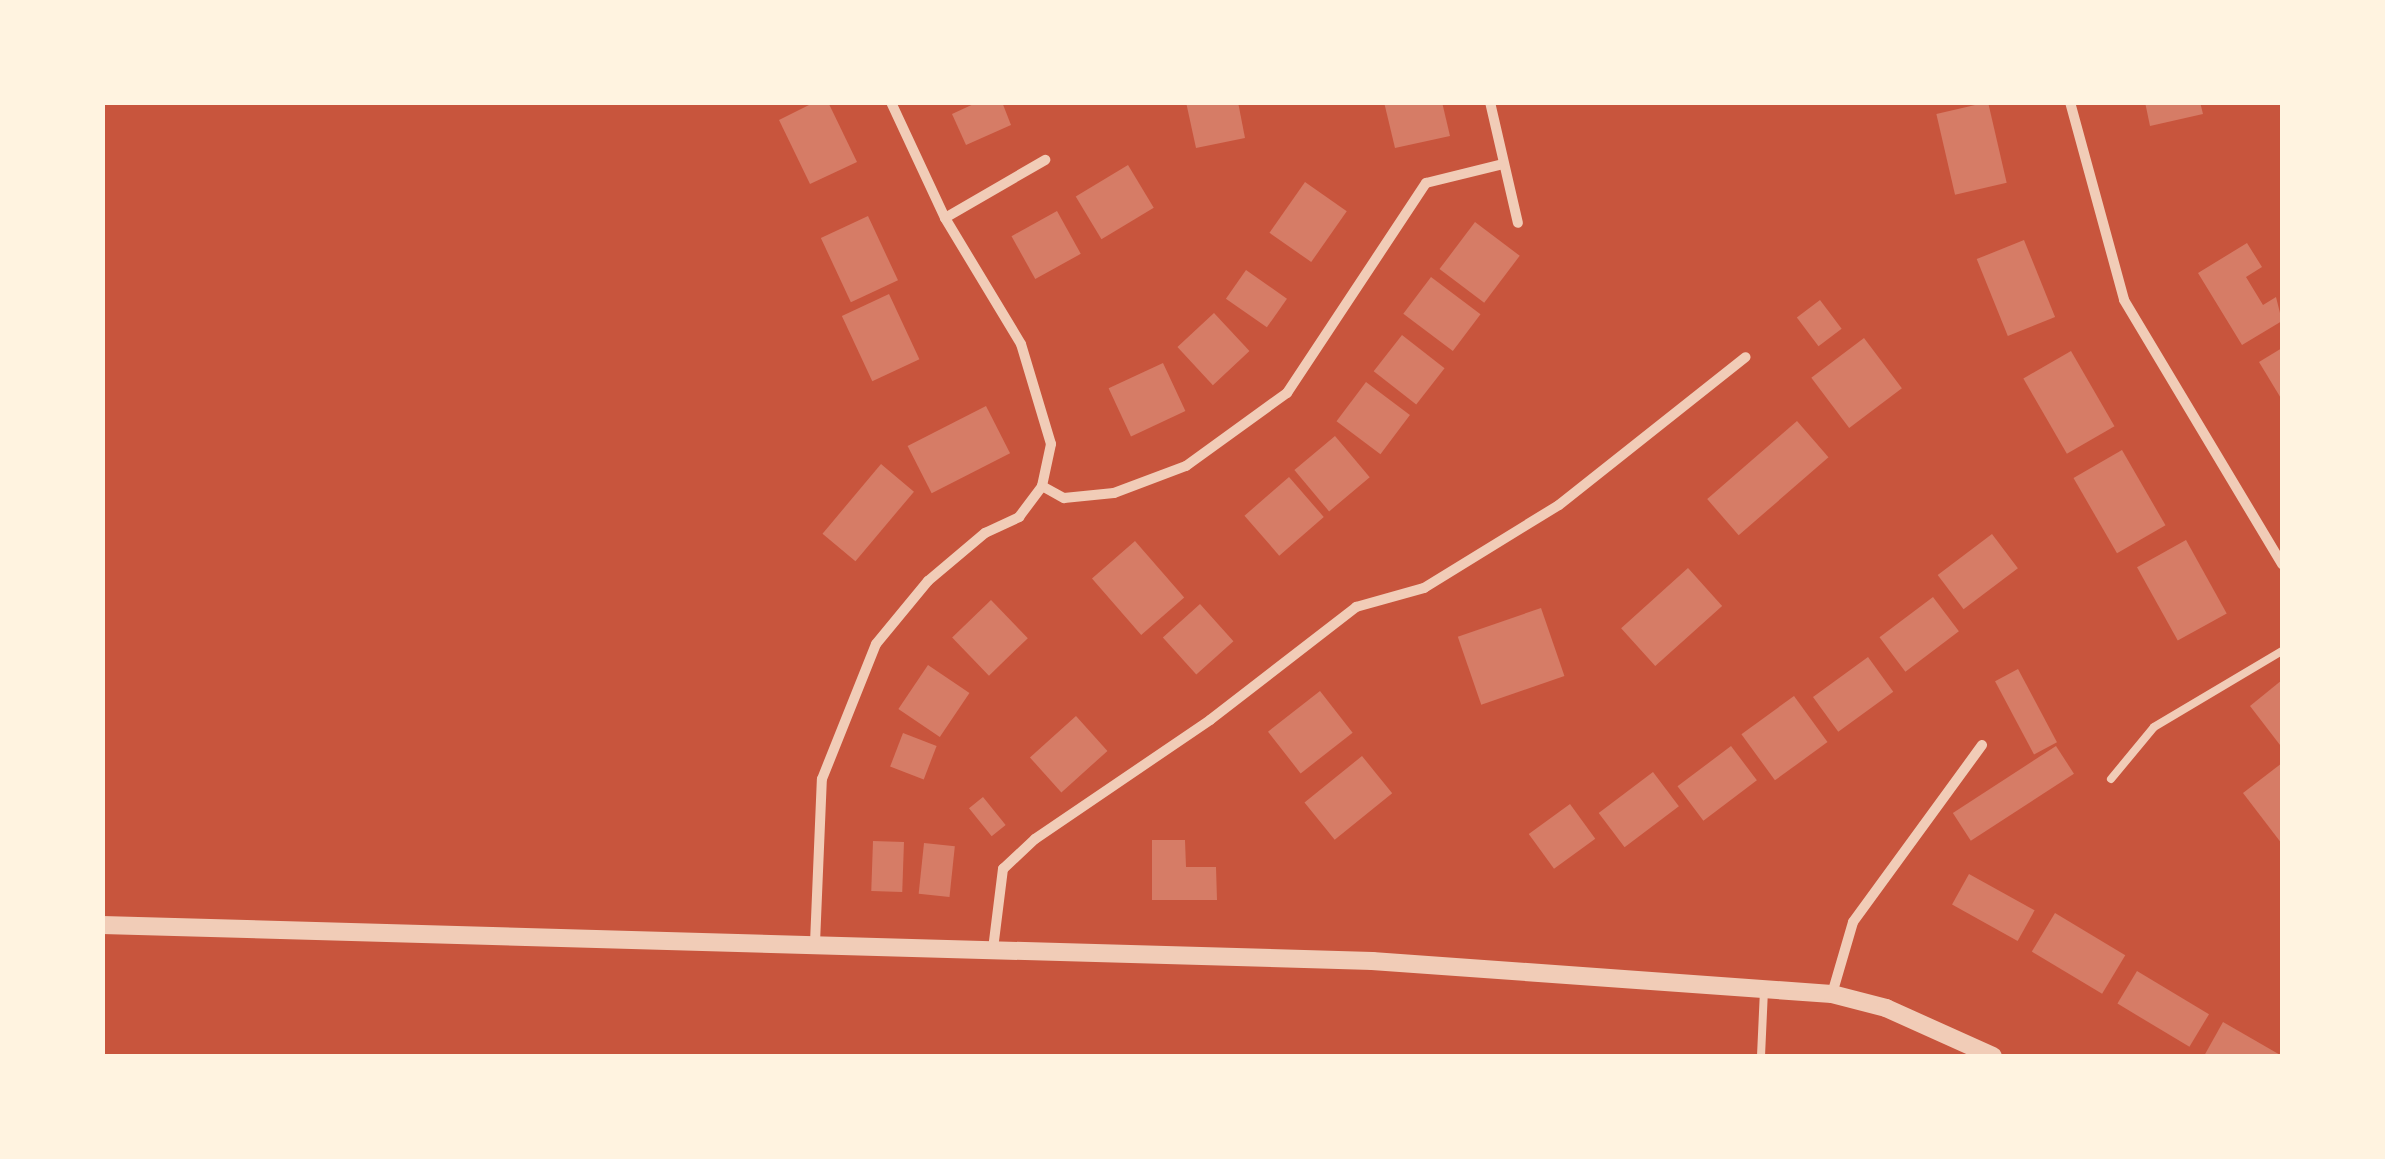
<!DOCTYPE html>
<html>
<head>
<meta charset="utf-8">
<style>
  body { margin:0 }
  #map { position:relative; width:2385px; height:1159px; overflow:hidden; background:#c8553d; font-family:"Golos Text",sans-serif }
  div>[style] { position:absolute }
  [style*='--x'] { left:calc(var(--x)*1px); top:calc(var(--y)*1px); width:calc(var(--w)*1px); rotate:calc(var(--a)*1deg) }
  .building>* { inset:0; background:#d67c66; transform-origin:0 0 }
  .service>* { height:8px; margin:-4px; padding:0 4px; transform-origin:4px; border-radius:4px; background:#f1ccb7 }
  .minor>* { height:10px; margin:-5px; padding:0 5px; transform-origin:5px; border-radius:5px; background:#f1ccb7 }
  .tertiary>* { height:18px; margin:-9px; padding:0 9px; transform-origin:9px; border-radius:9px; background:#f1ccb7 }
  span { translate:-50% -50%; white-space:nowrap; text-align:center; line-height:1.15; -webkit-text-stroke:8px #fff3e0; paint-order:stroke }
  .frame { position:absolute; inset:0; border:105px solid #fff3e0; pointer-events:none }
</style>
</head>
<body>
<div id="map">
  <div class="building">
    <div style="clip-path:polygon(815px 102px,828px 102px,857px 162px,810px 184px,779px 120px)"></div>
    <div style="clip-path:polygon(978px 102px,1002px 102px,1011px 125px,966px 145px,952px 114px)"></div>
    <div style="clip-path:polygon(1186px 102px,1238px 102px,1245px 138px,1196px 148px)"></div>
    <div style="clip-path:polygon(1384px 102px,1442px 102px,1450px 136px,1395px 148px)"></div>
    <div style="left:1988px;top:102px;width:83px;height:53px;rotate:77deg"></div>
    <div style="clip-path:polygon(2145px 102px,2200px 102px,2203px 114px,2150px 126px)"></div>
    <div style="left:1128px;top:165px;width:50px;height:61px;rotate:59deg"></div>
    <div style="left:1305px;top:182px;width:51px;height:62px;rotate:35deg"></div>
    <div style="left:1057px;top:211px;width:49px;height:52px;rotate:61deg"></div>
    <div style="left:868px;top:216px;width:71px;height:52px;rotate:65deg"></div>
    <div style="left:1475px;top:222px;width:56px;height:59px;rotate:37deg"></div>
    <div style="left:2024px;top:240px;width:83px;height:51px;rotate:68deg"></div>
    <div style="clip-path:polygon(2247px 243px,2262px 267px,2246px 277px,2263px 305px,2276px 297px,2282px 321px,2242px 345px,2198px 273px)"></div>
    <div style="left:1246px;top:270px;width:50px;height:35px;rotate:35deg"></div>
    <div style="left:1431px;top:277px;width:62px;height:46px;rotate:37deg"></div>
    <div style="left:889px;top:294px;width:72px;height:52px;rotate:65deg"></div>
    <div style="left:1820px;top:300px;width:36px;height:29px;rotate:53deg"></div>
    <div style="left:1214px;top:313px;width:52px;height:50px;rotate:47deg"></div>
    <div style="left:1402px;top:335px;width:54px;height:46px;rotate:38deg"></div>
    <div style="left:1864px;top:338px;width:63px;height:66px;rotate:53deg"></div>
    <div style="clip-path:polygon(2282px 348px,2282px 400px,2259px 362px)"></div>
    <div style="left:2071px;top:351px;width:87px;height:55px;rotate:60deg"></div>
    <div style="left:1163px;top:363px;width:53px;height:60px;rotate:65deg"></div>
    <div style="left:1366px;top:382px;width:55px;height:49px;rotate:37deg"></div>
    <div style="left:986px;top:406px;width:53px;height:88px;rotate:63deg"></div>
    <div style="left:1797px;top:421px;width:48px;height:119px;rotate:49deg"></div>
    <div style="left:1335px;top:436px;width:54px;height:53px;rotate:50deg"></div>
    <div style="left:2122px;top:450px;width:87px;height:56px;rotate:60deg"></div>
    <div style="left:881px;top:464px;width:43px;height:91px;rotate:40deg"></div>
    <div style="left:1289px;top:477px;width:53px;height:59px;rotate:49deg"></div>
    <div style="left:1992px;top:534px;width:43px;height:68px;rotate:53deg"></div>
    <div style="left:2186px;top:540px;width:84px;height:56px;rotate:61deg"></div>
    <div style="left:1135px;top:541px;width:75px;height:57px;rotate:49deg"></div>
    <div style="left:1688px;top:568px;width:51px;height:90px;rotate:48deg"></div>
    <div style="left:1933px;top:597px;width:43px;height:67px;rotate:53deg"></div>
    <div style="left:991px;top:600px;width:53px;height:54px;rotate:46deg"></div>
    <div style="left:1200px;top:604px;width:50px;height:50px;rotate:48deg"></div>
    <div style="left:1541px;top:608px;width:72px;height:88px;rotate:71deg"></div>
    <div style="left:1868px;top:657px;width:43px;height:68px;rotate:54deg"></div>
    <div style="left:928px;top:665px;width:50px;height:53px;rotate:34deg"></div>
    <div style="left:2018px;top:669px;width:83px;height:26px;rotate:62deg"></div>
    <div style="clip-path:polygon(2282px 680px,2282px 743px,2280px 745px,2250px 706px)"></div>
    <div style="left:1320px;top:691px;width:53px;height:66px;rotate:52deg"></div>
    <div style="left:1794px;top:696px;width:57px;height:65px;rotate:54deg"></div>
    <div style="left:1076px;top:716px;width:47px;height:62px;rotate:48deg"></div>
    <div style="left:903px;top:733px;width:36px;height:36px;rotate:21deg"></div>
    <div style="left:1731px;top:746px;width:43px;height:67px;rotate:53deg"></div>
    <div style="left:2056px;top:746px;width:33px;height:123px;rotate:57deg"></div>
    <div style="left:1362px;top:756px;width:48px;height:74px;rotate:51deg"></div>
    <div style="clip-path:polygon(2282px 763px,2282px 844px,2243px 793px)"></div>
    <div style="left:1653px;top:772px;width:43px;height:68px;rotate:53deg"></div>
    <div style="left:983px;top:797px;width:36px;height:18px;rotate:51deg"></div>
    <div style="left:1570px;top:804px;width:43px;height:51px;rotate:54deg"></div>
    <div style="clip-path:polygon(1152px 840px,1185px 840px,1186px 867px,1216px 867px,1217px 900px,1152px 900px)"></div>
    <div style="left:873px;top:841px;width:31px;height:50px;rotate:2deg"></div>
    <div style="left:924px;top:843px;width:31px;height:51px;rotate:6deg"></div>
    <div style="left:1969px;top:874px;width:75px;height:35px;rotate:29deg"></div>
    <div style="left:2055px;top:913px;width:82px;height:45px;rotate:31deg"></div>
    <div style="left:2137px;top:971px;width:84px;height:38px;rotate:31deg"></div>
    <div style="clip-path:polygon(2223px 1022px,2282px 1056px,2204px 1056px)"></div>
  </div>
  <div class="service">
    <div style="--x:2111;--y:779;--w:67;--a:-50.4"></div>
    <div style="--x:2154;--y:727;--w:149;--a:-30.7"></div>
    <div style="--x:1761;--y:1056;--w:67;--a:-87.4"></div>
  </div>
  <div class="minor">
    <div style="--x:1490;--y:102;--w:124;--a:77"></div>
    <div style="--x:2070;--y:102;--w:205;--a:74.7"></div>
    <div style="--x:2124;--y:300;--w:308;--a:59.1"></div>
    <div style="--x:945;--y:218;--w:116;--a:-30.1"></div>
    <div style="--x:1042;--y:486;--w:25;--a:29"></div>
    <div style="--x:1064;--y:498;--w:50;--a:-5.7"></div>
    <div style="--x:1114;--y:493;--w:77;--a:-20.6"></div>
    <div style="--x:1186;--y:466;--w:125;--a:-35.9"></div>
    <div style="--x:1287;--y:393;--w:252;--a:-56.5"></div>
    <div style="--x:1426;--y:183;--w:79;--a:-13.9"></div>
    <div style="--x:815;--y:943;--w:164;--a:-87.6"></div>
    <div style="--x:822;--y:779;--w:145;--a:-68.2"></div>
    <div style="--x:876;--y:644;--w:82;--a:-50.5"></div>
    <div style="--x:928;--y:581;--w:75;--a:-40.1"></div>
    <div style="--x:985;--y:533;--w:38;--a:-25"></div>
    <div style="--x:1019;--y:517;--w:39;--a:-53"></div>
    <div style="--x:1042;--y:486;--w:43;--a:-77.9"></div>
    <div style="--x:1051;--y:444;--w:104;--a:-106.7"></div>
    <div style="--x:1021;--y:344;--w:147;--a:-121.1"></div>
    <div style="--x:945;--y:218;--w:128;--a:-115"></div>
    <div style="--x:993;--y:949;--w:81;--a:-82.9"></div>
    <div style="--x:1003;--y:869;--w:44;--a:-43.2"></div>
    <div style="--x:1035;--y:839;--w:212;--a:-34.2"></div>
    <div style="--x:1210;--y:720;--w:185;--a:-37.7"></div>
    <div style="--x:1356;--y:607;--w:71;--a:-15.6"></div>
    <div style="--x:1424;--y:588;--w:158;--a:-31.6"></div>
    <div style="--x:1559;--y:505;--w:238;--a:-38.4"></div>
    <div style="--x:1832;--y:994;--w:75;--a:-73.7"></div>
    <div style="--x:1853;--y:922;--w:219;--a:-53.9"></div>
  </div>
  <div class="tertiary">
    <div style="--x:102;--y:925;--w:1271;--a:1.62"></div>
    <div style="--x:1372;--y:961;--w:461;--a:4.1"></div>
    <div style="--x:1832;--y:994;--w:56;--a:14.5"></div>
    <div style="--x:1886;--y:1008;--w:117;--a:24.2"></div>
  </div>
  <div class="frame"></div>
</div>
</body>
</html>
